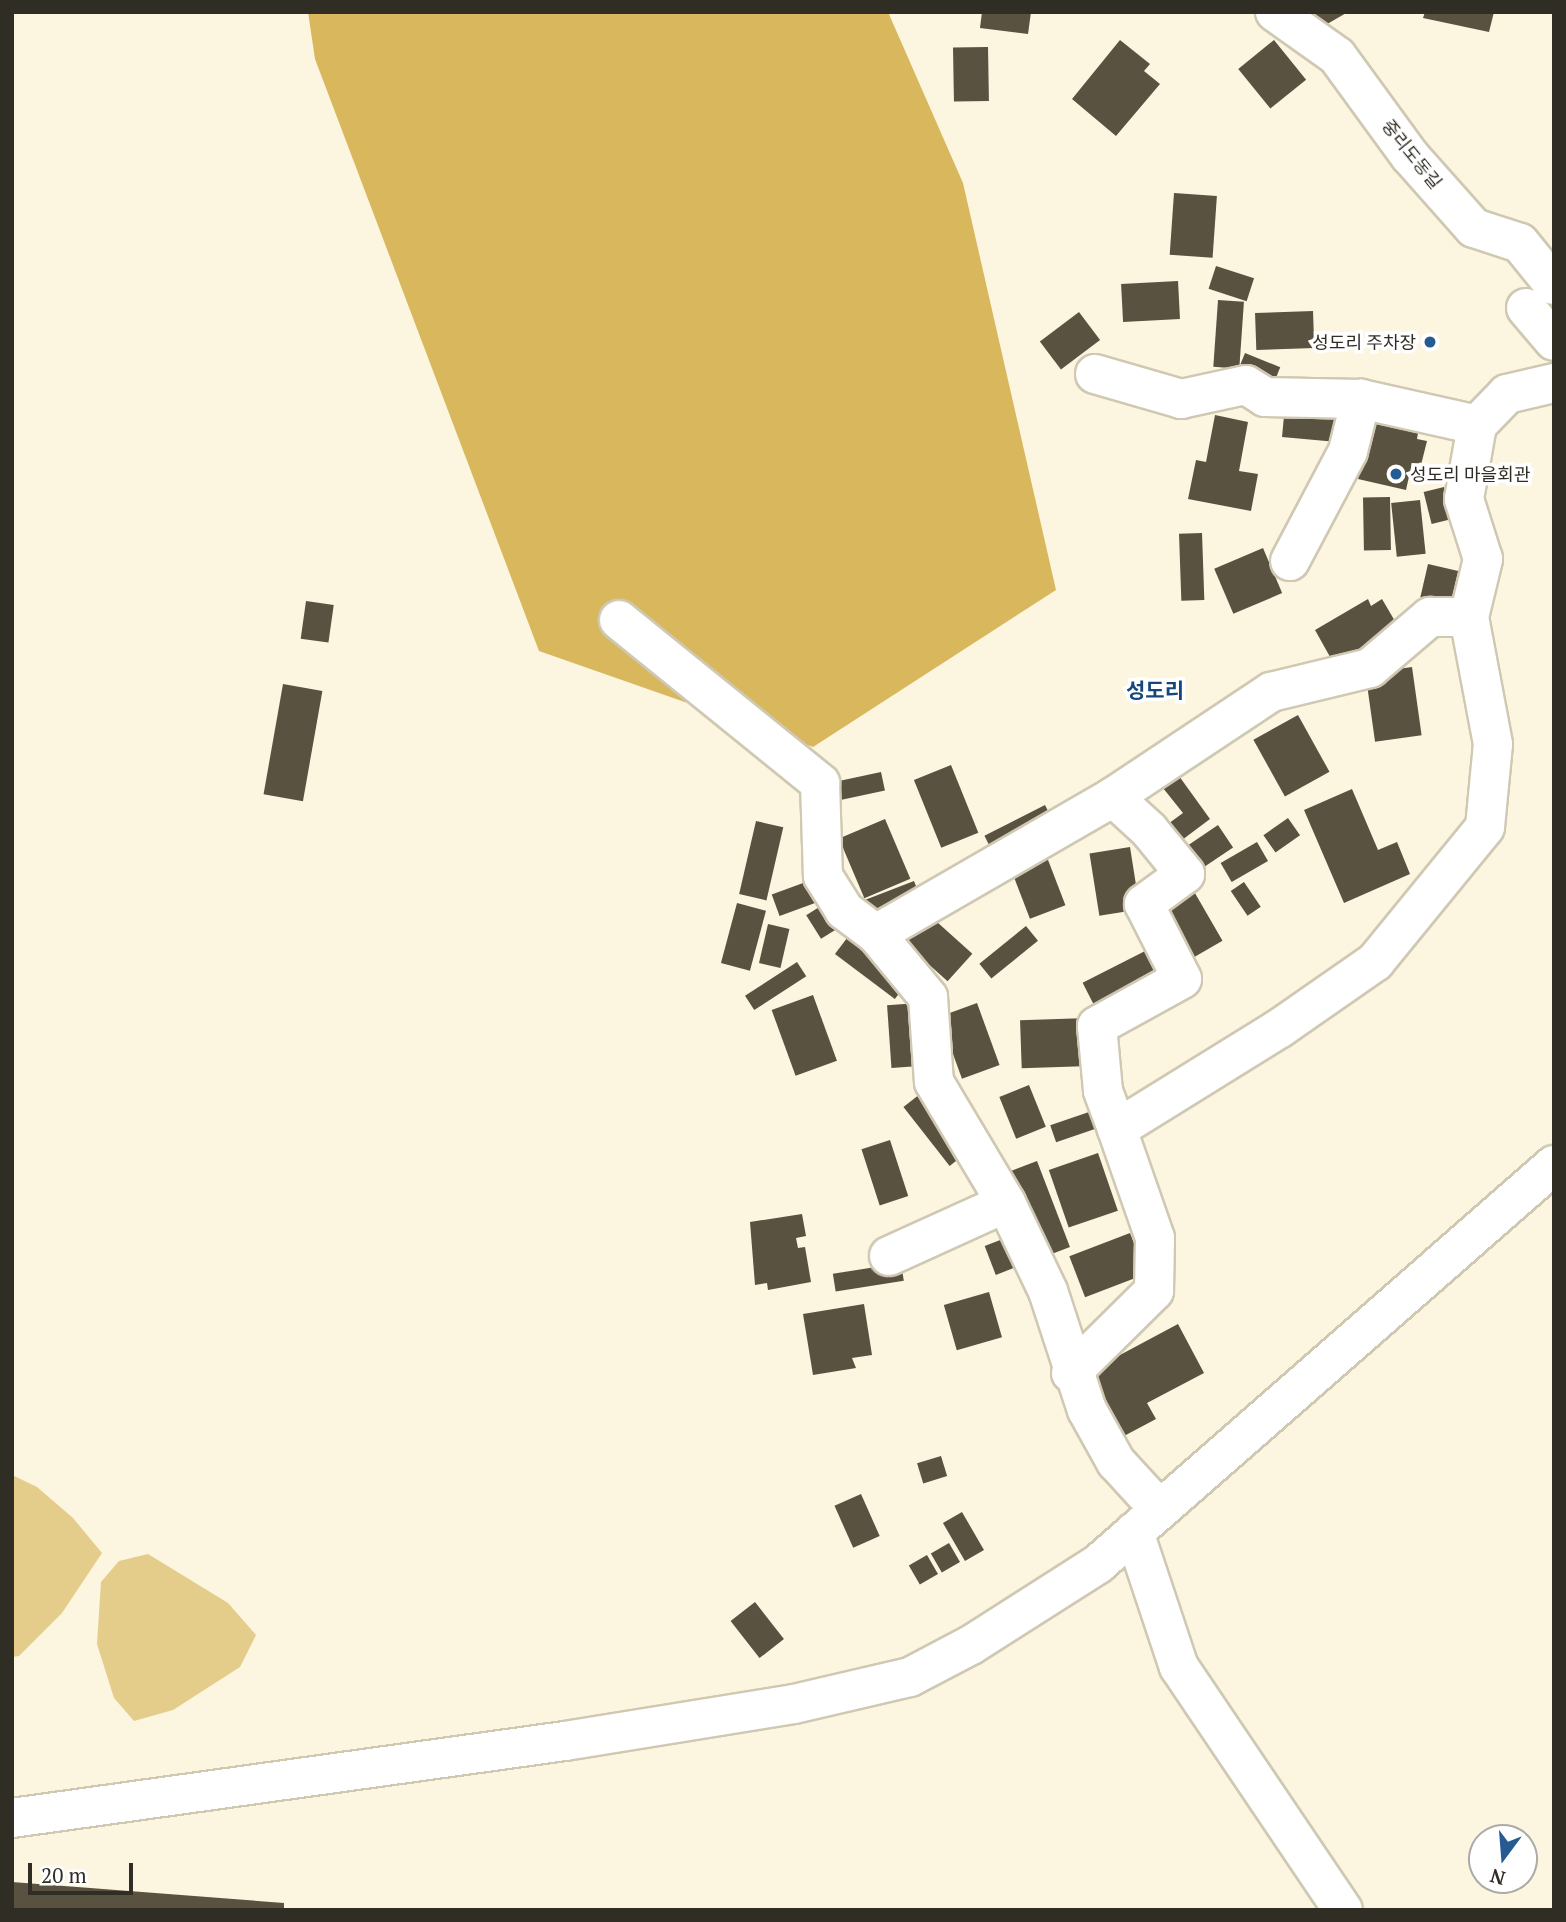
<!DOCTYPE html>
<html>
<head>
<meta charset="utf-8">
<style>
  body { margin:0 }
  #map { position:relative; width:1566px; height:1922px; overflow:hidden; background:#fcf5df; font-family:"PT Serif","Noto Sans KR",serif }
  div>[style] { position:absolute }
  [style*='--x'] { left:calc(var(--x)*1px); top:calc(var(--y)*1px); width:calc(var(--w)*1px); rotate:calc(var(--a)*1deg) }
  .green>* { inset:0; background:#e4cc8b }
  .forest>* { inset:0; background:#d8b75d }
  .building>* { inset:0; background:#595241; transform-origin:0 0 }
  .roads { filter:drop-shadow(2px 0 #cfc8b3) drop-shadow(-2px 0 #cfc8b3) drop-shadow(0 2px #cfc8b3) drop-shadow(0 -2px #cfc8b3) }
  .minor>* { height:38px; margin:-19px; padding:0 19px; transform-origin:19px; border-radius:19px; background:#fff }
  .dots>* { width:19px; height:19px; translate:-50% -50%; box-sizing:border-box; border:4px solid #fff; border-radius:50% }
  span { translate:-50% -50%; white-space:nowrap; text-align:center; line-height:1.15; -webkit-text-stroke:7px #fff; paint-order:stroke }
  .street-label { font-size:18px; color:#302d25 }
  .poi-label { font-size:18px; color:#302d25 }
  .right { translate:-100% -50%; text-align:right }
  .left { translate:0 -50%; text-align:left }
  .quarter-label { font-size:21px; color:#17477a; font-weight:700 }
  .frame { position:absolute; inset:0; border:14px solid #302d25; pointer-events:none }
  .north { position:absolute; left:1468px; top:1824px; width:70px; height:70px; box-sizing:border-box; background:#fff; border:2px solid #acaba8; border-radius:50%; rotate:196deg; font-size:19px; font-weight:700; line-height:28px; text-align:center; color:#302d25 }
  .north::after { content:''; display:block; margin:auto; width:24px; height:32px; background:#265a93; clip-path:polygon(50% 0,100% 100%,50% 72%,0 100%) }
  .scale { position:absolute; left:28px; top:1863px; width:105px; height:32px; box-sizing:border-box; border:4px solid #302d25; border-top:0; padding-left:9px; font-size:21px; line-height:24px; white-space:nowrap; color:#302d25; -webkit-text-stroke:5px #fff; paint-order:stroke }
</style>
</head>
<body>
<div id="map">
  <div class="green">
    <div style="clip-path:polygon(12px 1475px,37px 1487px,73px 1518px,102px 1553px,62px 1613px,19px 1656px,12px 1657px)"></div>
    <div style="clip-path:polygon(148px 1554px,228px 1603px,256px 1635px,240px 1667px,173px 1710px,134px 1721px,114px 1698px,97px 1644px,101px 1582px,119px 1561px)"></div>
  </div>
  <div class="forest">
    <div style="clip-path:polygon(308px 12px,888px 12px,963px 183px,1056px 590px,813px 747px,539px 651px,315px 59px)"></div>
  </div>
  <div class="building">
    <div style="clip-path:polygon(982px 12px,1031px 12px,1028px 34px,980px 28px)"></div>
    <div style="clip-path:polygon(1304px 12px,1348px 12px,1315px 31px)"></div>
    <div style="clip-path:polygon(1425px 12px,1494px 12px,1489px 32px,1423px 18px)"></div>
    <div style="clip-path:polygon(1120px 40px,1150px 64px,1144px 71px,1160px 84px,1116px 136px,1072px 99px)"></div>
    <div style="left:1274px;top:40px;width:51px;height:46px;rotate:51deg"></div>
    <div style="left:988px;top:47px;width:54px;height:35px;rotate:89deg"></div>
    <div style="left:1174px;top:193px;width:43px;height:62px;rotate:4deg"></div>
    <div style="left:1216px;top:266px;width:40px;height:24px;rotate:18deg"></div>
    <div style="left:1178px;top:281px;width:38px;height:57px;rotate:87deg"></div>
    <div style="left:1218px;top:300px;width:26px;height:67px;rotate:4deg"></div>
    <div style="left:1313px;top:311px;width:37px;height:58px;rotate:88deg"></div>
    <div style="left:1079px;top:312px;width:35px;height:49px;rotate:53deg"></div>
    <div style="left:1245px;top:353px;width:38px;height:21px;rotate:22deg"></div>
    <div style="clip-path:polygon(1285px 405px,1347px 409px,1337px 442px,1282px 437px)"></div>
    <div style="clip-path:polygon(1373px 410px,1420px 421px,1417px 439px,1427px 441px,1421px 465px,1412px 463px,1406px 490px,1358px 479px)"></div>
    <div style="clip-path:polygon(1215px 415px,1248px 422px,1239px 471px,1258px 474px,1251px 511px,1188px 499px,1196px 460px,1206px 462px)"></div>
    <div style="left:1444px;top:487px;width:33px;height:21px;rotate:76deg"></div>
    <div style="left:1390px;top:497px;width:53px;height:27px;rotate:89deg"></div>
    <div style="left:1420px;top:500px;width:54px;height:29px;rotate:84deg"></div>
    <div style="left:1202px;top:533px;width:67px;height:23px;rotate:88deg"></div>
    <div style="left:1263px;top:548px;width:49px;height:53px;rotate:67deg"></div>
    <div style="left:1428px;top:564px;width:31px;height:34px;rotate:13deg"></div>
    <div style="clip-path:polygon(1368px 599px,1371px 606px,1382px 599px,1399px 628px,1334px 664px,1315px 630px)"></div>
    <div style="left:306px;top:601px;width:28px;height:38px;rotate:8deg"></div>
    <div style="left:1412px;top:667px;width:69px;height:47px;rotate:82deg"></div>
    <div style="left:283px;top:684px;width:40px;height:112px;rotate:10deg"></div>
    <div style="left:1298px;top:715px;width:65px;height:51px;rotate:61deg"></div>
    <div style="left:951px;top:765px;width:73px;height:40px;rotate:68deg"></div>
    <div style="left:881px;top:772px;width:19px;height:49px;rotate:78deg"></div>
    <div style="clip-path:polygon(1179px 776px,1210px 819px,1174px 846px,1161px 829px,1183px 813px,1163px 788px)"></div>
    <div style="clip-path:polygon(1352px 789px,1378px 850px,1397px 842px,1410px 874px,1344px 903px,1304px 810px)"></div>
    <div style="left:1045px;top:805px;width:25px;height:68px;rotate:63deg"></div>
    <div style="left:1288px;top:818px;width:21px;height:30px;rotate:55deg"></div>
    <div style="left:885px;top:819px;width:65px;height:50px;rotate:67deg"></div>
    <div style="left:756px;top:821px;width:28px;height:75px;rotate:13deg"></div>
    <div style="left:1218px;top:825px;width:27px;height:49px;rotate:56deg"></div>
    <div style="left:1257px;top:842px;width:22px;height:42px;rotate:60deg"></div>
    <div style="left:1130px;top:847px;width:63px;height:41px;rotate:81deg"></div>
    <div style="left:1045px;top:852px;width:57px;height:38px;rotate:69deg"></div>
    <div style="left:814px;top:879px;width:23px;height:45px;rotate:70deg"></div>
    <div style="left:914px;top:881px;width:19px;height:52px;rotate:69deg"></div>
    <div style="left:1244px;top:882px;width:30px;height:16px;rotate:56deg"></div>
    <div style="left:1192px;top:888px;width:61px;height:39px;rotate:60deg"></div>
    <div style="left:737px;top:903px;width:30px;height:62px;rotate:15deg"></div>
    <div style="left:824px;top:904px;width:28px;height:21px;rotate:58deg"></div>
    <div style="left:927px;top:913px;width:61px;height:37px;rotate:42deg"></div>
    <div style="left:768px;top:924px;width:22px;height:40px;rotate:13deg"></div>
    <div style="left:1026px;top:926px;width:19px;height:60px;rotate:51deg"></div>
    <div style="left:847px;top:938px;width:75px;height:20px;rotate:37deg"></div>
    <div style="left:1153px;top:947px;width:39px;height:79px;rotate:63deg"></div>
    <div style="left:797px;top:962px;width:17px;height:62px;rotate:57deg"></div>
    <div style="left:813px;top:995px;width:70px;height:44px;rotate:70deg"></div>
    <div style="left:918px;top:1003px;width:63px;height:31px;rotate:86deg"></div>
    <div style="left:977px;top:1003px;width:66px;height:40px;rotate:70deg"></div>
    <div style="left:1088px;top:1018px;width:48px;height:68px;rotate:88deg"></div>
    <div style="left:1029px;top:1085px;width:45px;height:32px;rotate:68deg"></div>
    <div style="left:920px;top:1094px;width:75px;height:21px;rotate:52deg"></div>
    <div style="left:1089px;top:1112px;width:18px;height:41px;rotate:71deg"></div>
    <div style="left:890px;top:1140px;width:59px;height:30px;rotate:72deg"></div>
    <div style="left:1098px;top:1153px;width:61px;height:52px;rotate:71deg"></div>
    <div style="left:1037px;top:1161px;width:92px;height:35px;rotate:69deg"></div>
    <div style="clip-path:polygon(802px 1214px,806px 1236px,796px 1238px,798px 1248px,805px 1247px,811px 1282px,768px 1290px,767px 1283px,755px 1285px,750px 1222px)"></div>
    <div style="left:1130px;top:1233px;width:44px;height:65px;rotate:69deg"></div>
    <div style="left:1008px;top:1237px;width:31px;height:25px;rotate:69deg"></div>
    <div style="left:901px;top:1263px;width:18px;height:69px;rotate:81deg"></div>
    <div style="left:989px;top:1292px;width:47px;height:47px;rotate:74deg"></div>
    <div style="clip-path:polygon(864px 1304px,872px 1355px,852px 1358px,856px 1368px,813px 1375px,803px 1314px)"></div>
    <div style="clip-path:polygon(1178px 1324px,1204px 1373px,1147px 1403px,1156px 1419px,1124px 1436px,1090px 1371px)"></div>
    <div style="left:941px;top:1456px;width:21px;height:25px;rotate:73deg"></div>
    <div style="left:861px;top:1494px;width:46px;height:29px;rotate:66deg"></div>
    <div style="left:962px;top:1512px;width:44px;height:22px;rotate:60deg"></div>
    <div style="left:949px;top:1543px;width:22px;height:21px;rotate:60deg"></div>
    <div style="left:927px;top:1555px;width:22px;height:21px;rotate:60deg"></div>
    <div style="left:755px;top:1602px;width:47px;height:31px;rotate:52deg"></div>
    <div style="clip-path:polygon(12px 1882px,284px 1903px,284px 1910px,12px 1910px)"></div>
  </div>
  <div class="roads">
    <div class="minor">
      <div style="--x:1275;--y:12;--w:76;--a:35.4"></div>
      <div style="--x:1337;--y:56;--w:124;--a:53.9"></div>
      <div style="--x:1410;--y:156;--w:96;--a:48.4"></div>
      <div style="--x:1474;--y:228;--w:48;--a:18.1"></div>
      <div style="--x:1520;--y:243;--w:54;--a:51"></div>
      <div style="--x:1526;--y:308;--w:43;--a:49.7"></div>
      <div style="--x:1095;--y:374;--w:90;--a:16.2"></div>
      <div style="--x:1181;--y:399;--w:66;--a:-12.2"></div>
      <div style="--x:1246;--y:385;--w:22;--a:32"></div>
      <div style="--x:1265;--y:397;--w:96;--a:1.2"></div>
      <div style="--x:1290;--y:561;--w:124;--a:-62.2"></div>
      <div style="--x:1348;--y:451;--w:54;--a:-76"></div>
      <div style="--x:1361;--y:399;--w:119;--a:12.6"></div>
      <div style="--x:619;--y:620;--w:259;--a:39"></div>
      <div style="--x:820;--y:783;--w:93;--a:88.2"></div>
      <div style="--x:823;--y:876;--w:40;--a:58"></div>
      <div style="--x:844;--y:910;--w:40;--a:37"></div>
      <div style="--x:876;--y:934;--w:82;--a:50.5"></div>
      <div style="--x:928;--y:997;--w:85;--a:86"></div>
      <div style="--x:934;--y:1082;--w:141;--a:59.2"></div>
      <div style="--x:1006;--y:1203;--w:98;--a:64.5"></div>
      <div style="--x:1048;--y:1291;--w:125;--a:71.9"></div>
      <div style="--x:1087;--y:1410;--w:60;--a:60.9"></div>
      <div style="--x:1116;--y:1462;--w:65;--a:47.5"></div>
      <div style="--x:1113;--y:797;--w:49;--a:42.5"></div>
      <div style="--x:1149;--y:830;--w:57;--a:50.7"></div>
      <div style="--x:1185;--y:874;--w:51;--a:143.8"></div>
      <div style="--x:1144;--y:904;--w:84;--a:63.1"></div>
      <div style="--x:1182;--y:979;--w:97;--a:151.1"></div>
      <div style="--x:1097;--y:1026;--w:65;--a:84.7"></div>
      <div style="--x:1103;--y:1091;--w:40;--a:69.8"></div>
      <div style="--x:876;--y:934;--w:274;--a:-30"></div>
      <div style="--x:1113;--y:797;--w:190;--a:-33.6"></div>
      <div style="--x:1271;--y:692;--w:102;--a:-13.6"></div>
      <div style="--x:1370;--y:668;--w:79;--a:-40.4"></div>
      <div style="--x:1430;--y:617;--w:39;--a:0"></div>
      <div style="--x:889;--y:1256;--w:128;--a:-24.4"></div>
      <div style="--x:1071;--y:1373;--w:117;--a:-44.7"></div>
      <div style="--x:1154;--y:1291;--w:53;--a:-88.9"></div>
      <div style="--x:1155;--y:1238;--w:115;--a:-109.2"></div>
      <div style="--x:1117;--y:1129;--w:192;--a:-31.8"></div>
      <div style="--x:1280;--y:1028;--w:116;--a:-34.8"></div>
      <div style="--x:1375;--y:962;--w:174;--a:-50.8"></div>
      <div style="--x:1485;--y:827;--w:83;--a:-84.5"></div>
      <div style="--x:1493;--y:744;--w:129;--a:-100.7"></div>
      <div style="--x:1469;--y:617;--w:60;--a:-76.4"></div>
      <div style="--x:1483;--y:559;--w:63;--a:-107.6"></div>
      <div style="--x:1464;--y:499;--w:75;--a:-80"></div>
      <div style="--x:1477;--y:425;--w:43;--a:-45.9"></div>
      <div style="--x:1507;--y:394;--w:48;--a:-13.2"></div>
      <div style="--x:1134;--y:1532;--w:142;--a:71.6"></div>
      <div style="--x:1179;--y:1667;--w:293;--a:56"></div>
      <div style="--x:12;--y:1818;--w:558;--a:-7.93"></div>
      <div style="--x:565;--y:1741;--w:232;--a:-9.2"></div>
      <div style="--x:794;--y:1704;--w:119;--a:-13.1"></div>
      <div style="--x:910;--y:1677;--w:69;--a:-27.7"></div>
      <div style="--x:971;--y:1645;--w:151;--a:-32.5"></div>
      <div style="--x:1098;--y:1564;--w:606;--a:-41.19"></div>
    </div>
  </div>
  <div class="dots">
    <div style="left:1430px;top:342px;background:#265a93"></div>
    <div style="left:1396px;top:474px;background:#265a93"></div>
  </div>
  <div class="street-label">
    <span style="left:1412px;top:154px;rotate:51deg">중리도동길</span>
  </div>
  <div class="poi-label">
    <span class="right" style="left:1416px;top:342px">성도리 주차장</span>
    <span class="left" style="left:1410px;top:474px">성도리 마을회관</span>
  </div>
  <div class="quarter-label">
    <span style="left:1155px;top:690px">성도리</span>
  </div>
  <div class="frame"></div>
  <div class="north">N</div>
  <div class="scale">20 m</div>
</div>
</body>
</html>
